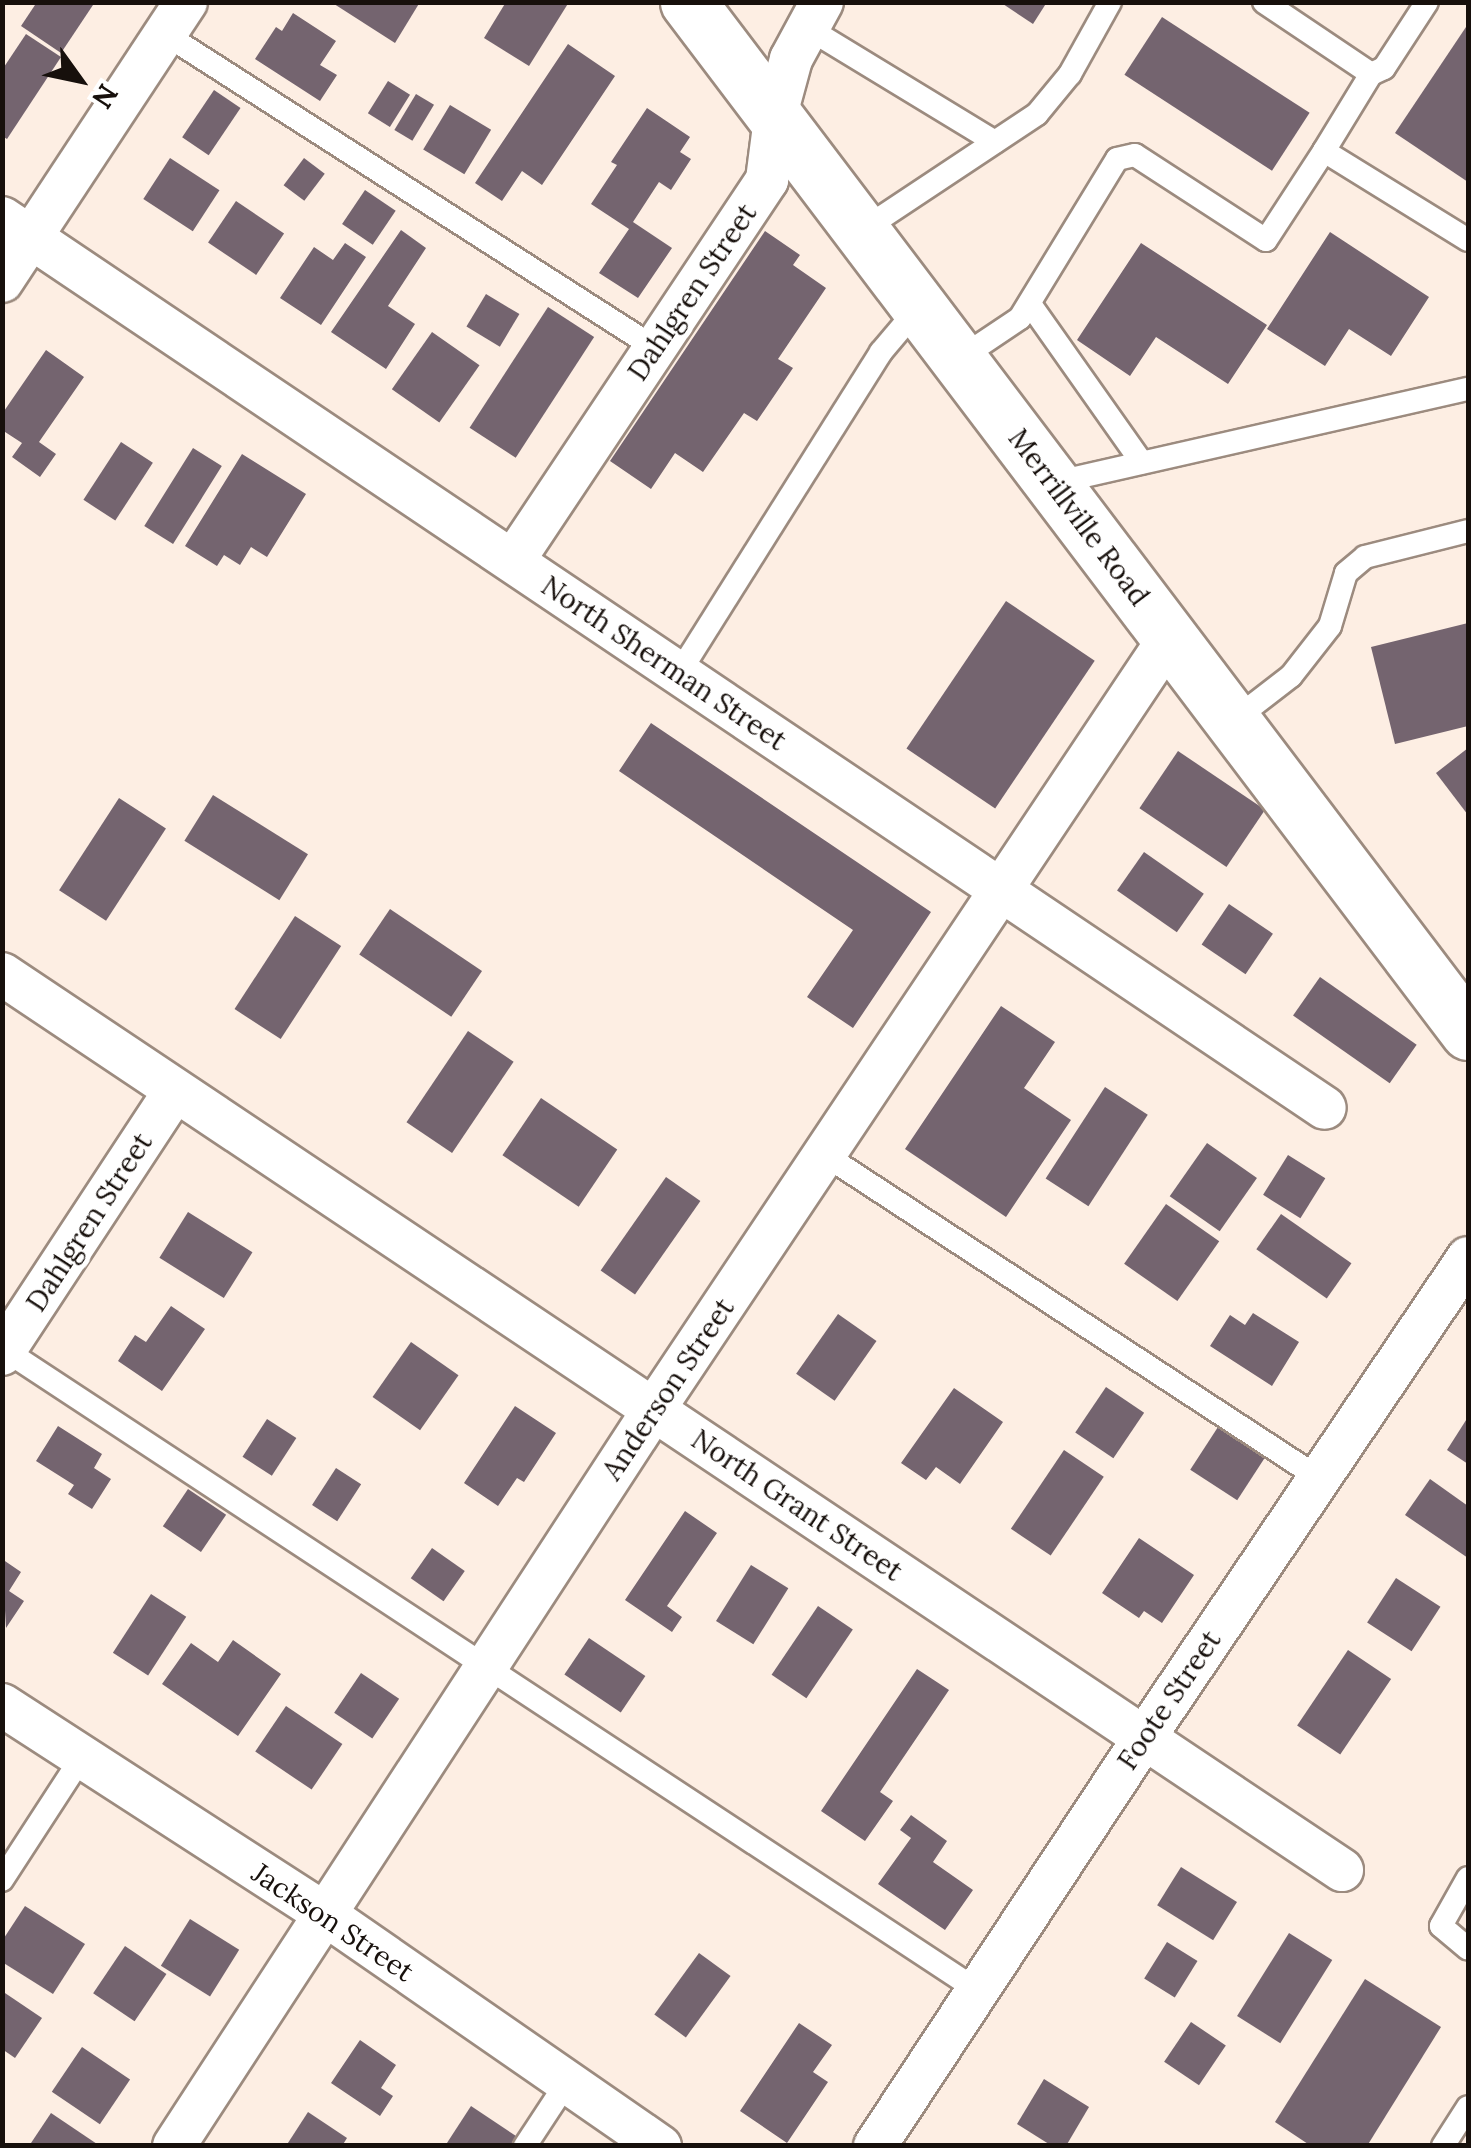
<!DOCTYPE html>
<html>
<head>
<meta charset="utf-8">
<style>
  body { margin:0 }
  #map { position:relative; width:1471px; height:2148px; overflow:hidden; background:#fdeee3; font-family:Lora,serif }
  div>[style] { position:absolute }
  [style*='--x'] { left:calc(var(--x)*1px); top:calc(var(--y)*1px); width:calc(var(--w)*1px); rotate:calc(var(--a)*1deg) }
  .building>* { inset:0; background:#74646f; transform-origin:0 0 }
  .roads { filter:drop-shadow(2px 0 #9c8b7f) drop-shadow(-2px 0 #9c8b7f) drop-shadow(0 2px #9c8b7f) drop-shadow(0 -2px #9c8b7f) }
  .service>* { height:22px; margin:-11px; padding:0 11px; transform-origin:11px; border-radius:11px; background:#fff }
  .minor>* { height:42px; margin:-21px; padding:0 21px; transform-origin:21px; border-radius:21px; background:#fff }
  .tertiary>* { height:55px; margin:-27.5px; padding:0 27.5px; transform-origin:27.5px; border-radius:27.5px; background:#fff }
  span { translate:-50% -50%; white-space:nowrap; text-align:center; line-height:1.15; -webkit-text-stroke:10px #fff; paint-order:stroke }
  .street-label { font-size:28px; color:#17100c }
  .frame { position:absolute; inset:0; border:5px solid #17100c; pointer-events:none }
  .north { position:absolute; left:30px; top:30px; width:100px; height:100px; -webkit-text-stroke:8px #fff; paint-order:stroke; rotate:123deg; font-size:28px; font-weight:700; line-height:40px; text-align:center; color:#17100c }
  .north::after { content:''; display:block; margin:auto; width:35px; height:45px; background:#17100c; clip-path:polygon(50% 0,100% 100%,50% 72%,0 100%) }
</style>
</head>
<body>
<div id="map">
  <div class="building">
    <div style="clip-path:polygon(37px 2px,95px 2px,61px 53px,21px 26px)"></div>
    <div style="clip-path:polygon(331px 2px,420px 2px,395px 43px)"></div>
    <div style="clip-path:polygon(506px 2px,569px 2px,529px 66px,484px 38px)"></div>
    <div style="clip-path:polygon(1000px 2px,1047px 2px,1033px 24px)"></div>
    <div style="clip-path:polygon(293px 13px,336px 41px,320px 65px,337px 75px,320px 101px,255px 59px,276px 27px,282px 31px)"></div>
    <div style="left:1162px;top:17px;width:176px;height:69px;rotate:33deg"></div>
    <div style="clip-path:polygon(1468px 24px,1468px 182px,1395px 133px)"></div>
    <div style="clip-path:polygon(26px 34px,61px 57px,7px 139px,2px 136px,2px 70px)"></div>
    <div style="clip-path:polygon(568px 44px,615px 76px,542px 185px,522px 171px,502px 201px,475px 183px)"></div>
    <div style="left:388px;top:81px;width:26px;height:38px;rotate:32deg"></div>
    <div style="left:214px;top:90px;width:32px;height:57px;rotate:34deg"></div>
    <div style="left:416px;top:94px;width:21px;height:42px;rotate:31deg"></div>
    <div style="left:450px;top:105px;width:48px;height:52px;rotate:31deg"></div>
    <div style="clip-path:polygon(647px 108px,690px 137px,680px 152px,691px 159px,671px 190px,659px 182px,633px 222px,672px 248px,638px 298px,599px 273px,629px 229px,591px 204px,617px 165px,611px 162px)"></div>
    <div style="left:170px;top:158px;width:59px;height:49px;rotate:33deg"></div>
    <div style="left:304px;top:158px;width:26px;height:34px;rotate:37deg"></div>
    <div style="left:365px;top:190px;width:37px;height:41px;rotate:34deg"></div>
    <div style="left:236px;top:201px;width:58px;height:50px;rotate:34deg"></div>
    <div style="clip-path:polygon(401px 230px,426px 248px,388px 306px,415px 324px,386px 369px,331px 332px)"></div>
    <div style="clip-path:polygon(765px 231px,800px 255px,793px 265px,826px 288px,778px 359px,793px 368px,757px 421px,744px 413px,703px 472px,675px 453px,651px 489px,610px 461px)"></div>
    <div style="clip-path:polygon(1330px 232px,1429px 297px,1391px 356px,1349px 329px,1325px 366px,1267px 329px)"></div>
    <div style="clip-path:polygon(345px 243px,366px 257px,321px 325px,280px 298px,314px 247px,333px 260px)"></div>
    <div style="clip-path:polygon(1141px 243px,1267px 325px,1228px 384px,1156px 337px,1130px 376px,1077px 340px)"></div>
    <div style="left:486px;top:294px;width:39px;height:38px;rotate:31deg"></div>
    <div style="left:548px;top:307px;width:55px;height:144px;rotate:33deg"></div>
    <div style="left:432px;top:332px;width:58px;height:70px;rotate:35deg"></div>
    <div style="clip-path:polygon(46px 350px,84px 377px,39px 442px,56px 454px,40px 477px,12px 457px,22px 443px,2px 430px,2px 414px)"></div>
    <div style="left:121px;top:442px;width:38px;height:69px;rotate:33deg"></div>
    <div style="left:193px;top:448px;width:34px;height:92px;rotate:32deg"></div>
    <div style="clip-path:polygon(242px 454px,306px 494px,267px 557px,251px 547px,240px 565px,224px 555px,217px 566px,185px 546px)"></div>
    <div style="left:1006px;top:601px;width:107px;height:178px;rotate:34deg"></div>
    <div style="clip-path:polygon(1468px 623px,1468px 726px,1395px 744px,1371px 647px)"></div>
    <div style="clip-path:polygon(651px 723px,931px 912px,853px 1028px,807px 997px,853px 930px,619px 771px)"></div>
    <div style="clip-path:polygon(1468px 748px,1468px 815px,1436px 773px)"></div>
    <div style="left:1178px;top:751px;width:105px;height:69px;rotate:34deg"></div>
    <div style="left:213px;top:795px;width:112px;height:54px;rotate:32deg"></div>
    <div style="left:119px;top:798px;width:56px;height:110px;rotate:33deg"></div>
    <div style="left:1144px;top:852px;width:73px;height:47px;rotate:35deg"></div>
    <div style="left:1229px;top:904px;width:53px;height:49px;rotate:34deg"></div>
    <div style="left:390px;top:909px;width:111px;height:55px;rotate:34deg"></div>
    <div style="left:295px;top:916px;width:55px;height:111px;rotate:33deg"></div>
    <div style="left:1320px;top:977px;width:118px;height:47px;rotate:35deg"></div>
    <div style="clip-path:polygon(1001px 1006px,1055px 1042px,1024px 1088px,1071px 1120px,1006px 1217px,905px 1149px)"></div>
    <div style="left:468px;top:1031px;width:55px;height:110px;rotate:34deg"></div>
    <div style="left:1105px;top:1087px;width:51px;height:109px;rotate:33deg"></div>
    <div style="left:541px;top:1098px;width:92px;height:69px;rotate:34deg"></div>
    <div style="left:1207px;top:1143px;width:61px;height:65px;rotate:35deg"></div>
    <div style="left:1288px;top:1155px;width:44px;height:47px;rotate:32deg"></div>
    <div style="left:666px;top:1177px;width:42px;height:114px;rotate:35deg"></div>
    <div style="left:1166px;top:1204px;width:65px;height:73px;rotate:35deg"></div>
    <div style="left:188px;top:1212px;width:76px;height:54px;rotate:32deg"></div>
    <div style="left:1281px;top:1214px;width:86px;height:43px;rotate:35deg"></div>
    <div style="clip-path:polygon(171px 1306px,205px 1329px,162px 1391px,118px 1361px,135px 1335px,146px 1342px)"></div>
    <div style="clip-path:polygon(1253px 1313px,1299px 1342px,1272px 1386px,1210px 1346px,1230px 1315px,1245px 1325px)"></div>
    <div style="left:838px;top:1314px;width:47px;height:73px;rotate:35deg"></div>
    <div style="left:411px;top:1342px;width:58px;height:67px;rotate:35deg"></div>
    <div style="left:1106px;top:1387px;width:46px;height:55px;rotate:34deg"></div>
    <div style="clip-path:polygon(954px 1388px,1003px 1422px,960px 1484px,936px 1467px,926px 1480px,901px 1463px)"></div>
    <div style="clip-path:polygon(515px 1406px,556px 1433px,524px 1482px,517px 1478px,498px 1506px,464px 1483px)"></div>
    <div style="clip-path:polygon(1468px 1417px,1468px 1464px,1447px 1450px)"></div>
    <div style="left:267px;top:1419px;width:35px;height:45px;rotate:33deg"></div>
    <div style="clip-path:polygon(58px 1426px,102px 1454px,94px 1468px,111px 1479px,92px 1509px,68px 1494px,74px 1485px,36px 1461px)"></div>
    <div style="left:1218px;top:1427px;width:56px;height:51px;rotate:33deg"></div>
    <div style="left:1064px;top:1450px;width:48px;height:95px;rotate:34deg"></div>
    <div style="left:336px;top:1468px;width:30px;height:44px;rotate:33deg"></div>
    <div style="clip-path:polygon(1430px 1479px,1468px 1506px,1468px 1558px,1405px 1515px)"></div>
    <div style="left:188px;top:1489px;width:46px;height:45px;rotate:34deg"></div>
    <div style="clip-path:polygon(685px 1511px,717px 1533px,667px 1606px,682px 1617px,672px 1632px,625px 1600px)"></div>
    <div style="clip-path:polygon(1139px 1538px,1194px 1575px,1162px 1623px,1144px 1611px,1139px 1618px,1102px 1593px)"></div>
    <div style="left:432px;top:1548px;width:40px;height:37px;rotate:35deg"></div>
    <div style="clip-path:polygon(2px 1559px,21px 1572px,9px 1591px,24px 1601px,6px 1628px)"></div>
    <div style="left:751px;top:1565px;width:44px;height:66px;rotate:32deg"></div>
    <div style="left:1396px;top:1578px;width:53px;height:53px;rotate:33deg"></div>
    <div style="left:151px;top:1594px;width:42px;height:70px;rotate:33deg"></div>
    <div style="left:818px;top:1606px;width:42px;height:83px;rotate:34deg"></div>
    <div style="left:589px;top:1638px;width:68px;height:44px;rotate:34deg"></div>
    <div style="clip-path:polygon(233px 1640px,281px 1674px,238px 1736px,162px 1684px,191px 1643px,218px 1662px)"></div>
    <div style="left:1348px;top:1650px;width:52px;height:91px;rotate:34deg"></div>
    <div style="clip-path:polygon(917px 1669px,949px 1690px,880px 1792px,893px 1801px,865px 1841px,821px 1811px)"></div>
    <div style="left:361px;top:1673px;width:46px;height:48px;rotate:34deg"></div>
    <div style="left:286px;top:1706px;width:68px;height:55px;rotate:34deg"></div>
    <div style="clip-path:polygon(911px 1815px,947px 1841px,933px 1862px,973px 1890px,945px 1930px,878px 1884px,911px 1838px,900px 1830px)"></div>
    <div style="left:1181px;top:1867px;width:66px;height:45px;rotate:32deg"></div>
    <div style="clip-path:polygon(25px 1906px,85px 1944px,53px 1994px,2px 1962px,2px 1941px)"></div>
    <div style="left:190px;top:1919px;width:58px;height:55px;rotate:32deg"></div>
    <div style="left:1289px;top:1933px;width:51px;height:98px;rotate:32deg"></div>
    <div style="left:1167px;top:1942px;width:36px;height:43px;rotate:32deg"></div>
    <div style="left:125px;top:1946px;width:50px;height:57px;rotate:34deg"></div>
    <div style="left:699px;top:1953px;width:39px;height:76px;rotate:36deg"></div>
    <div style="clip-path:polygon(1365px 1979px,1441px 2027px,1367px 2146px,1311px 2146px,1275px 2122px)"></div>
    <div style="clip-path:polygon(2px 1991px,42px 2018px,15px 2058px,2px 2049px)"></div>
    <div style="left:1191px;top:2022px;width:42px;height:48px;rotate:34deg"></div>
    <div style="clip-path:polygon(799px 2023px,832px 2045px,813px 2072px,828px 2082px,787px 2143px,740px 2111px)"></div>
    <div style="clip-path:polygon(360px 2040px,396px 2065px,381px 2088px,393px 2096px,380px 2116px,331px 2083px)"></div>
    <div style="left:82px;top:2047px;width:58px;height:54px;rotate:34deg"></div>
    <div style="clip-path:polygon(1044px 2079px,1089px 2107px,1066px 2146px,1052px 2146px,1017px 2124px)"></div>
    <div style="clip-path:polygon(471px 2106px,516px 2136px,510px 2146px,445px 2146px)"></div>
    <div style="clip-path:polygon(308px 2112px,347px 2138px,342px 2146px,286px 2146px)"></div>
    <div style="clip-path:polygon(51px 2113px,100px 2146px,29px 2146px)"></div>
  </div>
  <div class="roads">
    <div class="service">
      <div style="--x:1264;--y:2;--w:129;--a:33.9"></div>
      <div style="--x:1427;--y:2;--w:79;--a:123.1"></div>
      <div style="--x:1384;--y:68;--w:14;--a:155"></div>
      <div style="--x:1371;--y:74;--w:90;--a:121.4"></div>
      <div style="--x:1324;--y:151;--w:169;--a:31.7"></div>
      <div style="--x:806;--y:27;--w:221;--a:31.3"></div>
      <div style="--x:165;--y:34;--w:582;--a:32.65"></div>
      <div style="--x:861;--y:231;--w:211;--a:-33.6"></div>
      <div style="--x:1037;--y:114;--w:52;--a:-50.5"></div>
      <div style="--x:1070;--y:74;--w:82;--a:-60.9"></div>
      <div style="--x:1030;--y:304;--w:194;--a:54.8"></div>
      <div style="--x:959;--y:359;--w:73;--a:-33.9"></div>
      <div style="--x:1020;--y:318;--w:186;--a:-58.6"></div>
      <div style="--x:1117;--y:159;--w:18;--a:-13"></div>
      <div style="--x:1135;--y:155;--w:156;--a:33"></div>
      <div style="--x:1266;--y:240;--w:106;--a:-56.9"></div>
      <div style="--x:1053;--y:483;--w:426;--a:-12.8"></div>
      <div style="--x:679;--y:673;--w:379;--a:-57.8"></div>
      <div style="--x:881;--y:352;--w:59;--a:-49.8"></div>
      <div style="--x:1234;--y:720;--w:72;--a:-37.7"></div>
      <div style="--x:1291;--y:676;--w:63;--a:-52"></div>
      <div style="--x:1330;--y:626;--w:55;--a:-73.2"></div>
      <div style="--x:1346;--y:573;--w:25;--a:-40"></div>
      <div style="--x:1365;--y:557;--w:106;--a:-14.2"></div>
      <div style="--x:825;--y:1155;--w:590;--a:33.18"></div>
      <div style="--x:5;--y:1350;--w:1164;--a:33.36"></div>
      <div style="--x:1468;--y:1878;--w:55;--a:119.4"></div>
      <div style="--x:1441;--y:1926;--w:35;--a:40"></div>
      <div style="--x:2;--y:1880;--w:147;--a:-57"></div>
      <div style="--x:525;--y:2146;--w:77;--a:-56.7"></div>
      <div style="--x:1443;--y:2146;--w:46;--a:-57.3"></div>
    </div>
    <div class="minor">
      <div style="--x:2;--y:218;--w:1594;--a:33.93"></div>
      <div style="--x:2;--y:281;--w:334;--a:-56.6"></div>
      <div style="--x:513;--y:561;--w:458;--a:-56.3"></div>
      <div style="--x:767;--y:180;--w:63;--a:-82.6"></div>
      <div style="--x:775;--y:118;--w:61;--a:-74.8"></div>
      <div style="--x:791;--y:59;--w:65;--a:-61.5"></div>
      <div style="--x:2;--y:974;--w:1612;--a:33.77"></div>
      <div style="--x:2;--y:1354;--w:315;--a:-56.7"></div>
      <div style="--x:2;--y:1705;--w:382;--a:32.9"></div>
      <div style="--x:323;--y:1913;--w:410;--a:34.7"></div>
      <div style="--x:174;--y:2146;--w:880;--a:-56.92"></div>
      <div style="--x:654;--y:1409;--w:929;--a:-56.24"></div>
      <div style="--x:875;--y:2146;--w:489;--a:-56.6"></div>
      <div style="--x:1144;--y:1738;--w:579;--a:-55.98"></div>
    </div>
    <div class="tertiary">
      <div style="--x:688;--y:2;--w:1292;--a:52.86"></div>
    </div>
  </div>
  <div class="street-label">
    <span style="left:692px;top:292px;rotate:-56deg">Dahlgren Street</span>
    <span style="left:1079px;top:517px;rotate:53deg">Merrillville Road</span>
    <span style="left:664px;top:663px;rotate:34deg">North Sherman Street</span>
    <span style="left:89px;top:1222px;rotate:-57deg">Dahlgren Street</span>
    <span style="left:668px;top:1389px;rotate:-56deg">Anderson Street</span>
    <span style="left:797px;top:1505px;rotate:34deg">North Grant Street</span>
    <span style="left:1169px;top:1700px;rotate:-56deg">Foote Street</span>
    <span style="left:333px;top:1922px;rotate:34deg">Jackson Street</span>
  </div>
  <div class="frame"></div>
  <div class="north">N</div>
</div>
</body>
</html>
